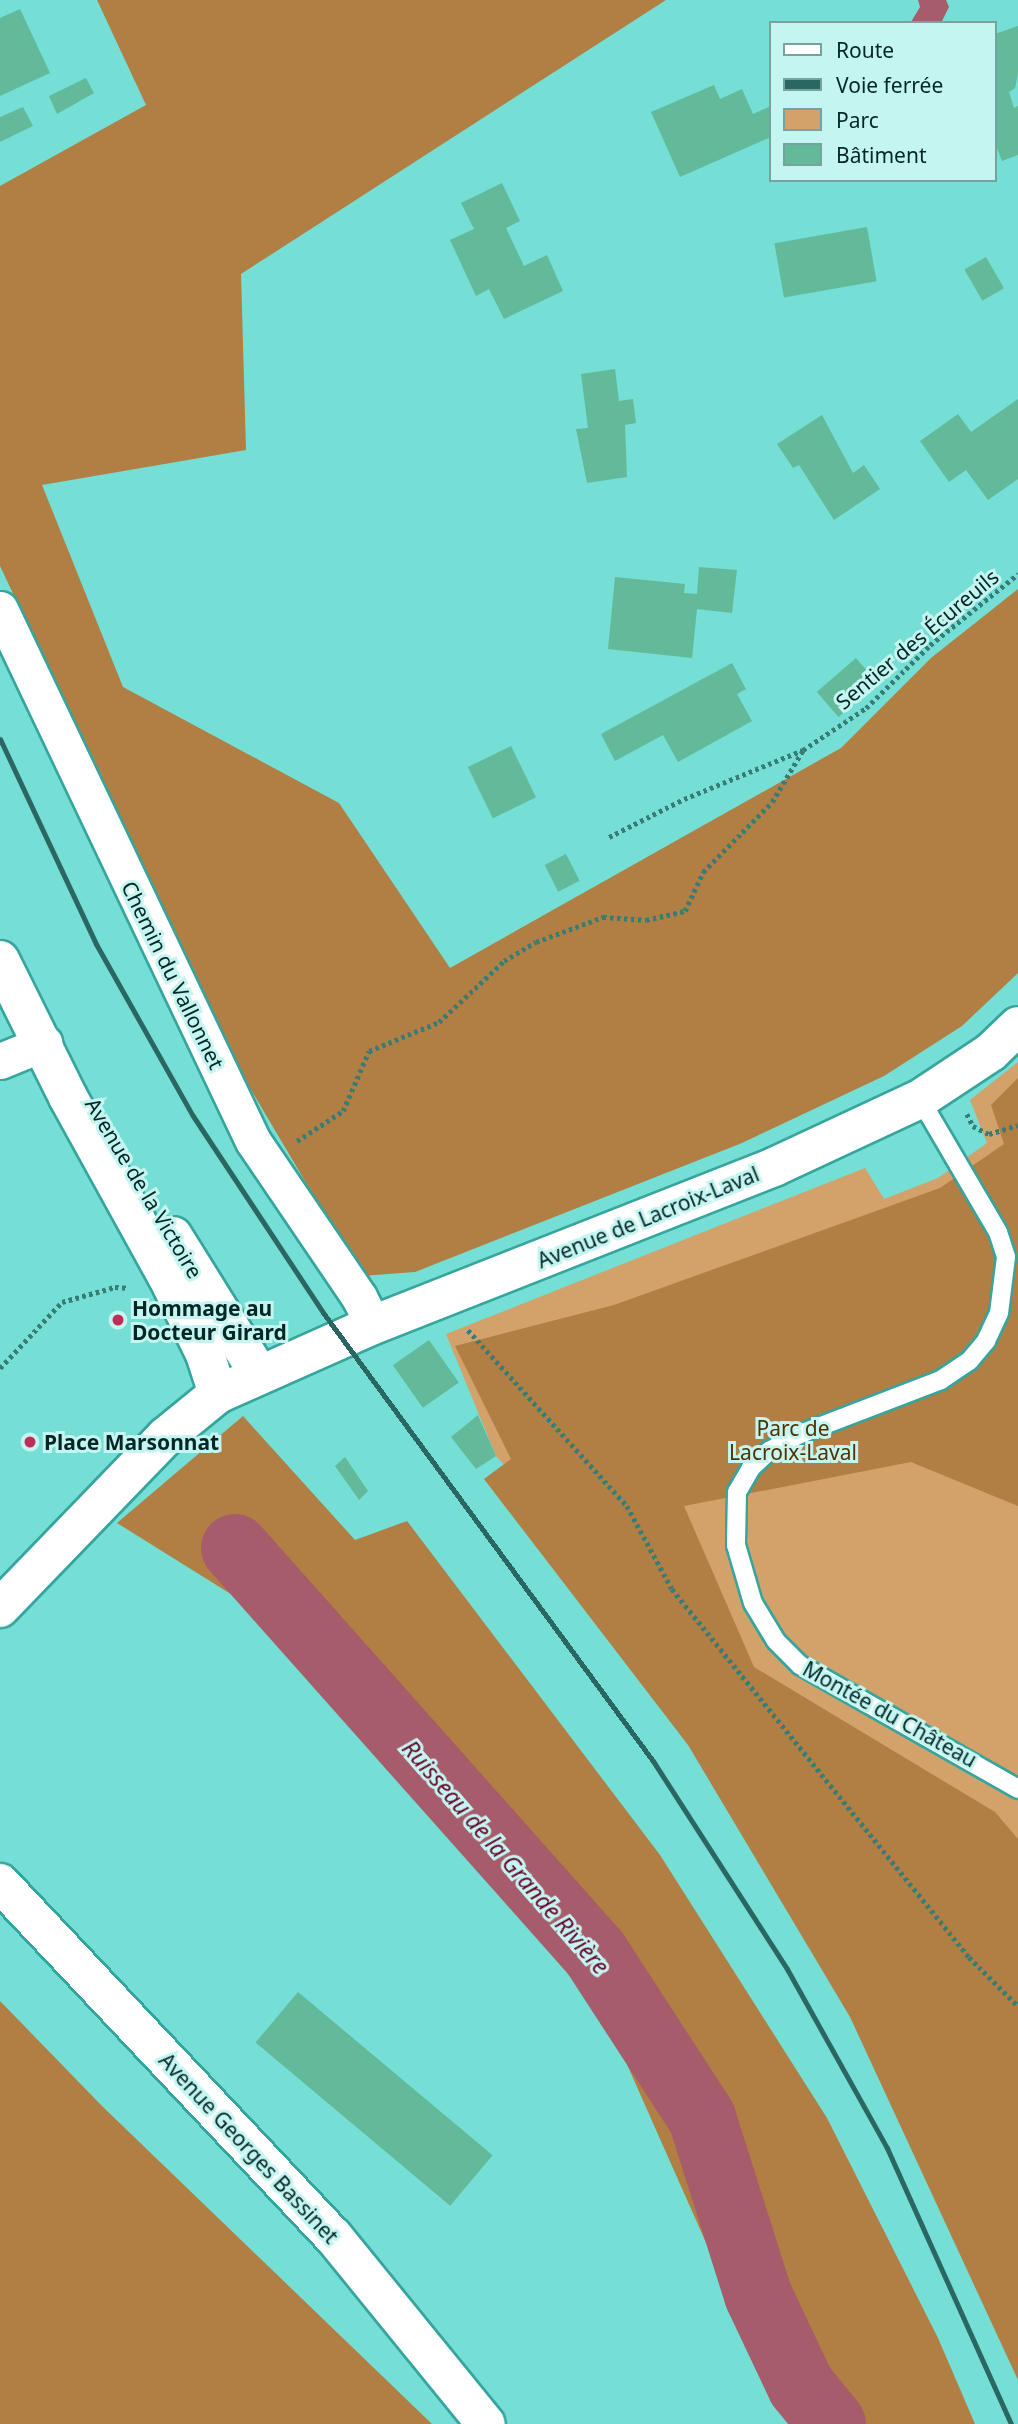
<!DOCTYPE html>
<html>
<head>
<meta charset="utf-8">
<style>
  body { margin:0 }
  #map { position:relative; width:1018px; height:2424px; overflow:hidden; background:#75ded5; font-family:"Noto Sans",sans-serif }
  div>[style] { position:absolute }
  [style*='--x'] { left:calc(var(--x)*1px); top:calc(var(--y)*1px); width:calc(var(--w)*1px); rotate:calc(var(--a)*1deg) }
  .green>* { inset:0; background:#d3a16a }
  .forest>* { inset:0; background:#b17e44 }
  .water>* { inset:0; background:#a65c6b }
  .river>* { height:68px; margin:-34px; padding:0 34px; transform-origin:34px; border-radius:34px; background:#a65c6b }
  .building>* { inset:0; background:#62ba9a; transform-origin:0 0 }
  .path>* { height:4.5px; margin-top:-2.25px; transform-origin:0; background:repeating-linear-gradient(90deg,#387c76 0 3.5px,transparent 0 7px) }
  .roads { filter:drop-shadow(2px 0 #35a59d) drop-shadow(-2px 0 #35a59d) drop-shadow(0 2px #35a59d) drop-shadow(0 -2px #35a59d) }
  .lane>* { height:18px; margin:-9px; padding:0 9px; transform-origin:9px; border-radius:9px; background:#fff }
  .street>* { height:35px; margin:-17.5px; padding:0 17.5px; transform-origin:17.5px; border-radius:17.5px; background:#fff }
  .secondary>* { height:38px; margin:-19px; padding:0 19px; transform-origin:19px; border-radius:19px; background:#fff }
  .rail>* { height:5px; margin:-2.5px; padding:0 2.5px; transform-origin:2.5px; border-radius:2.5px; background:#2b6762 }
  .dots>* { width:19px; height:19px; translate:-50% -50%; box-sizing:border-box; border:4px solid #c5f5f0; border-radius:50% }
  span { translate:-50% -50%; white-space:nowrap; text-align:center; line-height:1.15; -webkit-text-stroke:6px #c5f5f0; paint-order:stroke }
  .street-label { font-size:21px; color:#032724 }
  .poi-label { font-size:21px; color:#032724; font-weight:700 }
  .left { translate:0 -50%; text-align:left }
  .park-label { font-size:21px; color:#533000 }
  .water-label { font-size:23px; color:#68062a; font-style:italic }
  .legend { position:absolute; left:769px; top:21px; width:228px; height:161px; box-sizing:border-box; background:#c5f5f0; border:2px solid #77a39e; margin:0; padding:9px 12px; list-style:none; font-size:21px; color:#032724 }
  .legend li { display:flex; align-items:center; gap:14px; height:35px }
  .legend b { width:35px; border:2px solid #77a39e }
</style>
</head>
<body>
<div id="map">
  <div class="green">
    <div style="clip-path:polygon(1018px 1062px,1018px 2344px,722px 1693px,496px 1456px,446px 1334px,865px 1168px,884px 1199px,938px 1178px,987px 1143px,970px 1100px)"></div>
  </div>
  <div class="forest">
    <div style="clip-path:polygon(97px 0,666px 0,241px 274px,246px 450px,42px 485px,123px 687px,339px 803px,450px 968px,841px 748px,931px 658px,1018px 589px,1018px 973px,962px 1026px,884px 1076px,742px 1143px,415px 1272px,361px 1276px,237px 1066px,0 566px,0 186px,146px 105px)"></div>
    <div style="clip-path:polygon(1018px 1078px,1018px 1506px,911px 1462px,684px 1506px,754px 1667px,995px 1812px,1018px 1839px,1018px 2380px,850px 2017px,688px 1745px,484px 1479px,511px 1459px,455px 1346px,614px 1305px,940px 1188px,1004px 1144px,991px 1105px)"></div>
    <div style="clip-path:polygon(243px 1416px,355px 1540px,407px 1521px,660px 1855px,827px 2118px,938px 2338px,975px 2424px,849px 2424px,731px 2299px,574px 1945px,295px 1634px,117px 1523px)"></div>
    <div style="clip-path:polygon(0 2001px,102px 2106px,432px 2424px,0 2424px)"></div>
  </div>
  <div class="water">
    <div style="clip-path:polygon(918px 0,946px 0,949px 7px,941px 23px,911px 22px,920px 7px)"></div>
  </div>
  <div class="river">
    <div style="--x:235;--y:1548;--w:542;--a:48.37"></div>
    <div style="--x:595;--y:1953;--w:197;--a:57"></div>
    <div style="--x:702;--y:2118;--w:186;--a:72.4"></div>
    <div style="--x:758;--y:2295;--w:101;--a:64.7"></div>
    <div style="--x:801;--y:2386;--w:49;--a:50.8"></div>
  </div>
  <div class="building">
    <div style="clip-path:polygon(20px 9px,50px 73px,0 96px,0 18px)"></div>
    <div style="clip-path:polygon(1018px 26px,1018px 74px,1015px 88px,1009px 92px,1014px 108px,1018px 106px,1018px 155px,1002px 161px,995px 143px,995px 34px)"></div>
    <div style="clip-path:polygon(86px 78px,94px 93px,57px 114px,49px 96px)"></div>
    <div style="clip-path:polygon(714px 85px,720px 99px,742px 89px,753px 114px,771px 106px,771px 137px,680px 177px,651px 112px)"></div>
    <div style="clip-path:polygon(23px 107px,33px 126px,0 142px,0 117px)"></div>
    <div style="clip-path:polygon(502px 183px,520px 221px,506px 228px,524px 266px,547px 255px,563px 291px,504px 319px,489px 289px,476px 296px,450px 240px,474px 229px,461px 203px)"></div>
    <div style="left:867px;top:227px;width:55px;height:94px;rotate:80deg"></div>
    <div style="left:986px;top:257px;width:36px;height:25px;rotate:60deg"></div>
    <div style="clip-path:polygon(615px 369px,619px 401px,633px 399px,636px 423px,625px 425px,627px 477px,587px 483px,576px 429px,588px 428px,581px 374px)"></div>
    <div style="clip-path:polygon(1018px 399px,1018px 479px,988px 500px,966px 470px,949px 482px,920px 441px,958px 414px,971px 432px)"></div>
    <div style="clip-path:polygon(822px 415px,853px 473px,864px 465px,880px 489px,834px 520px,799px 465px,793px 468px,777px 444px)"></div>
    <div style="clip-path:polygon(699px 567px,737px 570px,732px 613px,697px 609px,692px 658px,608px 649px,615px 577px,685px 584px,684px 593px,697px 594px)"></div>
    <div style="left:856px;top:658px;width:33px;height:52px;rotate:49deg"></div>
    <div style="clip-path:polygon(732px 663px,746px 689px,737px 694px,752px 721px,678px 762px,663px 735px,615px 761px,601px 734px)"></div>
    <div style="left:511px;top:746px;width:57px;height:48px;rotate:64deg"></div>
    <div style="left:566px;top:854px;width:30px;height:24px;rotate:63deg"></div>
    <div style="left:429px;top:1340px;width:52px;height:44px;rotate:55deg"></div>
    <div style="clip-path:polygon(478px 1415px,496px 1456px,476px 1469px,451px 1437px)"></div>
    <div style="clip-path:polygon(345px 1457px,368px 1491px,359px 1500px,335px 1466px)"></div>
    <div style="left:298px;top:1992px;width:254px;height:66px;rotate:40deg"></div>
  </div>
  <div class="path">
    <div style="--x:609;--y:837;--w:84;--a:-26.9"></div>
    <div style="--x:684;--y:799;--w:129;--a:-22.4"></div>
    <div style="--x:967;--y:1114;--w:13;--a:63"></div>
    <div style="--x:973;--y:1126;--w:18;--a:27"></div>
    <div style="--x:989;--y:1134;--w:30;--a:-17"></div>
    <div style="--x:297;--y:1141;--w:55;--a:-33.1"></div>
    <div style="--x:343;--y:1111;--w:65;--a:-66.6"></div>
    <div style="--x:369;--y:1051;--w:76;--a:-22.5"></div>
    <div style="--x:439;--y:1022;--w:89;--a:-43.2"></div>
    <div style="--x:504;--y:961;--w:37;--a:-31"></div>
    <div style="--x:536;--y:942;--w:72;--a:-20.5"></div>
    <div style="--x:603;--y:917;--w:43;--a:4"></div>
    <div style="--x:646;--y:920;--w:40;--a:-13"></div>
    <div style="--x:685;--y:911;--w:43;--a:-65.2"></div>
    <div style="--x:703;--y:872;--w:98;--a:-45.4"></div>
    <div style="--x:772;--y:802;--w:61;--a:-59.2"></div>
    <div style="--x:803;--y:750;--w:76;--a:-33.7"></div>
    <div style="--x:866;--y:708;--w:90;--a:-44.5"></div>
    <div style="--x:930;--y:645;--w:113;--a:-38.9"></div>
    <div style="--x:468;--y:1330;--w:237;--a:47.9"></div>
    <div style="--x:627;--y:1506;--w:94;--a:61.5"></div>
    <div style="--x:672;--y:1589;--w:473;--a:51.1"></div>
    <div style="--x:969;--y:1957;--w:69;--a:45"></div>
    <div style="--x:0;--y:1368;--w:91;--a:-46.8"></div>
    <div style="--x:62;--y:1302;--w:55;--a:-15.8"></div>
    <div style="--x:115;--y:1287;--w:14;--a:4"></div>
  </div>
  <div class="roads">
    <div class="lane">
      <div style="--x:920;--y:1099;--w:154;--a:59.6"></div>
      <div style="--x:998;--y:1232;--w:26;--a:72"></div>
      <div style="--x:1006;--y:1257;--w:56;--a:97.1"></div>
      <div style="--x:999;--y:1313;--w:31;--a:115"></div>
      <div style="--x:986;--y:1341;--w:26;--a:130"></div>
      <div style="--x:969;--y:1361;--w:34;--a:146"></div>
      <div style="--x:941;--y:1380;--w:151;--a:159"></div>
      <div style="--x:800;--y:1434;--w:35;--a:151"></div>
      <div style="--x:769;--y:1451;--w:25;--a:137"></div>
      <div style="--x:751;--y:1468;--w:28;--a:120"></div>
      <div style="--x:737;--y:1492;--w:53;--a:91.1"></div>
      <div style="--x:736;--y:1545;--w:60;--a:73.7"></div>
      <div style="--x:753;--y:1603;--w:44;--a:58.8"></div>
      <div style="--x:776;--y:1641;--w:34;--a:45"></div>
      <div style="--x:800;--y:1665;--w:251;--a:29.6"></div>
    </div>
    <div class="street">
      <div style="--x:0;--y:609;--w:589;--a:64.57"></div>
      <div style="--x:253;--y:1141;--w:189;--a:55.8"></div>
      <div style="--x:359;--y:1297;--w:31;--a:63"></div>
      <div style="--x:0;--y:1061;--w:48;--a:-22.2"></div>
    </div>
    <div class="secondary">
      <div style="--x:0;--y:960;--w:153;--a:63.6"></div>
      <div style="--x:68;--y:1097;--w:205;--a:61.1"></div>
      <div style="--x:167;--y:1276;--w:87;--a:64"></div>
      <div style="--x:205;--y:1354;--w:42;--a:72"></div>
      <div style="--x:173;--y:1236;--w:163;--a:58.1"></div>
      <div style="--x:0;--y:1608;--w:238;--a:-46"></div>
      <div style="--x:165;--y:1437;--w:68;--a:-39.1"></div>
      <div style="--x:218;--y:1394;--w:170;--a:-24"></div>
      <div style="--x:373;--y:1325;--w:431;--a:-21.5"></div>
      <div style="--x:774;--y:1167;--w:161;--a:-25"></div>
      <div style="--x:920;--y:1099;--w:85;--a:-33.5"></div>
      <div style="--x:991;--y:1052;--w:37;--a:-44"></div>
      <div style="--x:0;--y:1883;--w:485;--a:46.7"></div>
      <div style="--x:333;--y:2236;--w:242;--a:50.9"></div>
    </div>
  </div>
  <div class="rail">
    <div style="--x:0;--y:739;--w:226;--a:64.9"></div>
    <div style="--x:96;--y:944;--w:197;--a:60.6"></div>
    <div style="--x:193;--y:1116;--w:237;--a:56.5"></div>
    <div style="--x:324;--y:1314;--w:555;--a:53.65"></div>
    <div style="--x:653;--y:1761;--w:247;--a:57.2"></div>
    <div style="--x:787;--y:1969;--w:205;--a:60.8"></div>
    <div style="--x:887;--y:2148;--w:303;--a:65.8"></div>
  </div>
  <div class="dots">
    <div style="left:118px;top:1320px;background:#bd2e59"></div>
    <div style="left:30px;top:1442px;background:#bd2e59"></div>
  </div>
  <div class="street-label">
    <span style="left:917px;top:639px;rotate:-40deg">Sentier des Écureuils</span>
    <span style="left:173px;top:975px;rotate:64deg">Chemin du Vallonnet</span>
    <span style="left:144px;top:1188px;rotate:59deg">Avenue de la Victoire</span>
    <span style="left:648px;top:1217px;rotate:-22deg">Avenue de Lacroix-Laval</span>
    <span style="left:890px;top:1714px;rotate:29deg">Montée du Château</span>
    <span style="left:249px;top:2148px;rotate:47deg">Avenue Georges Bassinet</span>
  </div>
  <div class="poi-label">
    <span class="left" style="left:132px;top:1320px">Hommage au<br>Docteur Girard</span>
    <span class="left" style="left:44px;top:1442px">Place Marsonnat</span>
  </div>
  <div class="park-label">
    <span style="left:793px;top:1440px">Parc de<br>Lacroix-Laval</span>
  </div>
  <div class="water-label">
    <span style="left:506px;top:1857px;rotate:49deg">Ruisseau de la Grande Rivière</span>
  </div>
  <ul class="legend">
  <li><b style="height:9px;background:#fff"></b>Route</li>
  <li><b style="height:9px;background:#2b6762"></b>Voie ferrée</li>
  <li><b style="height:19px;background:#d3a16a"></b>Parc</li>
  <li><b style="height:19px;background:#62ba9a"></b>Bâtiment</li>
  </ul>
</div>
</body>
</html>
